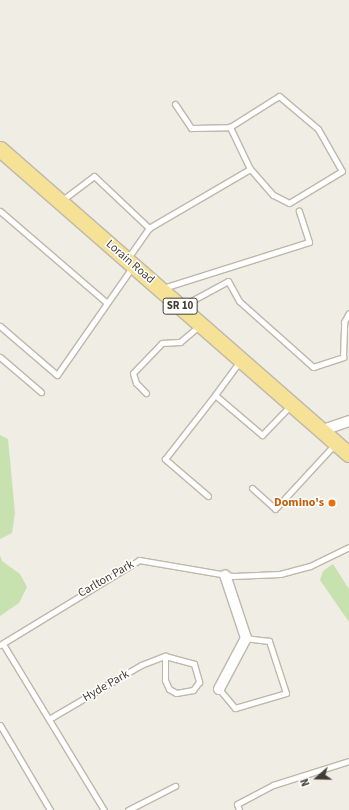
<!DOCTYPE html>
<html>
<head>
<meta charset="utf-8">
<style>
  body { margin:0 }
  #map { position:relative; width:349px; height:810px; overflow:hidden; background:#f0ede4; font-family:"Source Sans 3",sans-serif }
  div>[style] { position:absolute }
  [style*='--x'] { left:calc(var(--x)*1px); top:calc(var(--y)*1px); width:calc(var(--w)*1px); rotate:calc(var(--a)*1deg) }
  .green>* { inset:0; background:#c7e2af }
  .roads { filter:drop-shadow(1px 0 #beb8aa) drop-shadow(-1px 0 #beb8aa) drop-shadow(0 1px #beb8aa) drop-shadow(0 -1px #beb8aa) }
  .lane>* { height:5px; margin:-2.5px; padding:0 2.5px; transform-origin:2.5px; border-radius:2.5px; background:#fff }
  .street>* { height:10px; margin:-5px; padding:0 5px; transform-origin:5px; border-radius:5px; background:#fff }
  .primary>* { height:15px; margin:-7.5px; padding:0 7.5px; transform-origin:7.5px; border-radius:7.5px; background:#f6e297 }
  .dots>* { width:11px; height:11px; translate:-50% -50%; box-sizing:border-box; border:2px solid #fff; border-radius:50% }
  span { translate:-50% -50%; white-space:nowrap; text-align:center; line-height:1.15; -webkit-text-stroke:3px #fff; paint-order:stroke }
  .shield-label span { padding:1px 3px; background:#fff; border:1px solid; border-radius:3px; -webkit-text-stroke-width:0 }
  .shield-label { font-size:11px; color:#423d34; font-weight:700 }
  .street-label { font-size:12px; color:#423d34 }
  .food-label { font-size:12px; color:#c56008; font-weight:700 }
  .right { translate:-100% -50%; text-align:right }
  .north { position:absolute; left:297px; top:758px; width:40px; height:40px; -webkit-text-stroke:3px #fff; paint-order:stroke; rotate:250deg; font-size:11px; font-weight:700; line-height:16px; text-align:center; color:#423d34 }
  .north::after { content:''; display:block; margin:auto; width:14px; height:18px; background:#423d34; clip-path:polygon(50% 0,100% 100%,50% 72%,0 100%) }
</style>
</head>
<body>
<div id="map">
  <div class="green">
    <div style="clip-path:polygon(0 435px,8px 439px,15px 513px,12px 533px,0 539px)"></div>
    <div style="clip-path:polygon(0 555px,2px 561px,20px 574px,27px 587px,19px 603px,0 616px)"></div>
    <div style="clip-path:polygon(333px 564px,349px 589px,349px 622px,320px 580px,323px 571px)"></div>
  </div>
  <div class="roads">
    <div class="lane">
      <div style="--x:175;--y:104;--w:29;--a:56"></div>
      <div style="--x:191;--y:128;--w:39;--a:-1"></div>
      <div style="--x:61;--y:201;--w:41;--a:-37.1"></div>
      <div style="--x:94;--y:176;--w:76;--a:43.4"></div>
      <div style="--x:149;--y:228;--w:37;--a:125"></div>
      <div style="--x:0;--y:211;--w:141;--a:40.7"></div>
      <div style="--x:149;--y:228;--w:117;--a:-30.3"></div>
      <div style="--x:250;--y:169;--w:47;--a:-115.5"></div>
      <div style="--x:230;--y:127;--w:58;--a:-32.3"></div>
      <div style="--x:279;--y:96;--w:51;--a:40.2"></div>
      <div style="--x:318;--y:129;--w:48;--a:60.3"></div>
      <div style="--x:342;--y:171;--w:62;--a:148.9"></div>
      <div style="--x:289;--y:203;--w:18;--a:-153"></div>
      <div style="--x:273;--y:195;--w:35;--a:-131"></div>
      <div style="--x:163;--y:288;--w:153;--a:-17.5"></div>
      <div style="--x:309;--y:242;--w:33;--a:-108"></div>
      <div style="--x:182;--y:306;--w:52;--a:-28.5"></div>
      <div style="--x:228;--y:281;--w:23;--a:61"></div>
      <div style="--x:239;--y:301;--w:99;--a:41.7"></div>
      <div style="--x:313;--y:367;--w:32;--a:-18"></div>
      <div style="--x:343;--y:357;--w:35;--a:-88"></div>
      <div style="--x:344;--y:322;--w:10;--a:-61"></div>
      <div style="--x:0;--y:326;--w:75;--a:40.7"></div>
      <div style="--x:57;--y:375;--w:133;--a:-55.1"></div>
      <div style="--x:0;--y:357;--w:54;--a:40.5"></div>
      <div style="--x:240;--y:361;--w:42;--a:126.3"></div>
      <div style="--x:215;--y:395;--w:62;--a:40.4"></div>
      <div style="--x:262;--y:435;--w:42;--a:-46"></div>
      <div style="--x:146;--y:393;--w:14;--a:-135"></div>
      <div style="--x:136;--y:383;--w:10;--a:-107"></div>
      <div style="--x:133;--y:373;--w:42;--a:-46"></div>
      <div style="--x:162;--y:343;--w:18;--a:-3"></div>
      <div style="--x:180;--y:342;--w:25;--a:-40"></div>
      <div style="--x:252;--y:488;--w:31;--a:42"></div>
      <div style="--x:275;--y:509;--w:90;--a:-47.3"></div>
      <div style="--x:208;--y:496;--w:57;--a:-139.3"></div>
      <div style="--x:165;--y:459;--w:81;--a:-52"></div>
      <div style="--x:3;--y:644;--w:194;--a:58.7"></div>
      <div style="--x:0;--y:645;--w:163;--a:-31.4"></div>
      <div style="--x:139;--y:560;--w:95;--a:9.7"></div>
      <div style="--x:233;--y:576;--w:47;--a:-2.4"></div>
      <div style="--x:280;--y:574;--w:31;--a:-15"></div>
      <div style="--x:310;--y:566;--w:43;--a:-26"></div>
      <div style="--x:219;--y:689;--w:25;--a:50"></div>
      <div style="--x:235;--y:708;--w:53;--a:-16.4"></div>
      <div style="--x:286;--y:693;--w:55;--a:-108.1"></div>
      <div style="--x:269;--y:641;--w:23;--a:-173"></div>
      <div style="--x:49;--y:719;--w:107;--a:-30.4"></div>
      <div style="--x:141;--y:665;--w:26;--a:-21"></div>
      <div style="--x:165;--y:656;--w:30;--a:15"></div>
      <div style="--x:194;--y:664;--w:19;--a:74"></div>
      <div style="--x:199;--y:682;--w:10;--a:127"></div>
      <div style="--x:193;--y:690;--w:17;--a:170"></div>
      <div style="--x:176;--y:693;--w:8;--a:-150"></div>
      <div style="--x:169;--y:689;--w:10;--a:-114"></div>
      <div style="--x:165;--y:680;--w:24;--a:-90"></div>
      <div style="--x:0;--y:725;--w:99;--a:59.5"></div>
      <div style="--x:128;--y:810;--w:53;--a:-27.1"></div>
      <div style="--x:239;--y:810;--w:6;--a:-108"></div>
      <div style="--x:237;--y:804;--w:41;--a:-27.8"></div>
      <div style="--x:273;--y:785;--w:80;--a:-17.5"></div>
    </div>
    <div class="street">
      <div style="--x:323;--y:430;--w:28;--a:-19"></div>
      <div style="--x:219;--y:689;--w:58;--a:-62.1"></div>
      <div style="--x:246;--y:638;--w:66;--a:-108.4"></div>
    </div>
    <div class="primary">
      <div style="--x:0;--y:149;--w:463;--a:41.2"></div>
    </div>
  </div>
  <div class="dots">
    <div style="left:332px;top:503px;background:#e8710a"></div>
  </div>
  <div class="shield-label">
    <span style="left:180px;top:306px">SR 10</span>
  </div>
  <div class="street-label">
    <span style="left:130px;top:262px;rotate:41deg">Lorain Road</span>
    <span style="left:106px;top:579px;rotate:-30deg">Carlton Park</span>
    <span style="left:106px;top:686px;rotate:-30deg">Hyde Park</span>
  </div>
  <div class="food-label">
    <span class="right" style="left:324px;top:503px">Domino's</span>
  </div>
  <div class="north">N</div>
</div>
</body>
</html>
